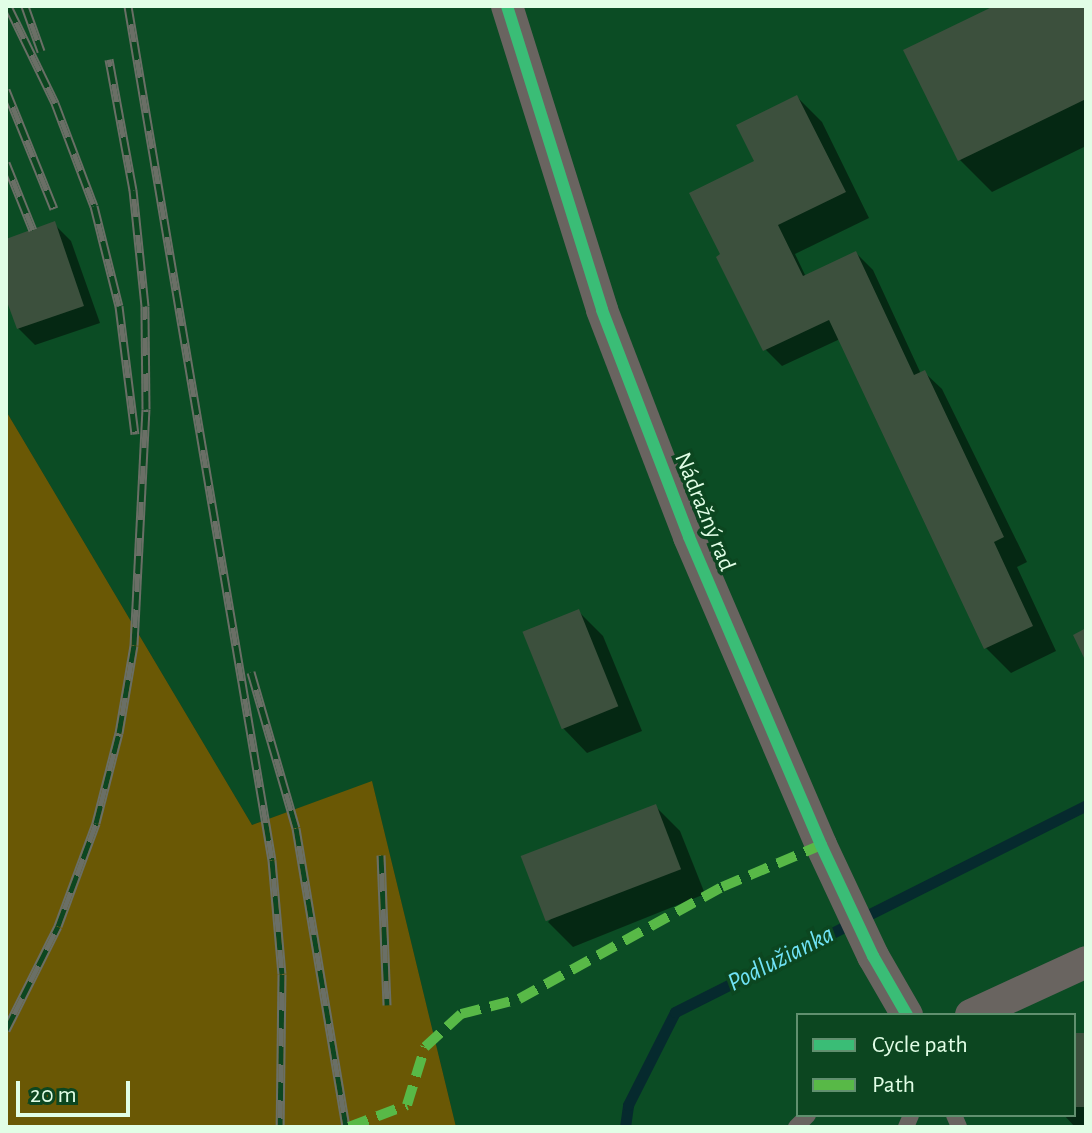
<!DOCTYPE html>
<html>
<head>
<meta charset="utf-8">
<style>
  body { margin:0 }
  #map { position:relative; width:1092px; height:1133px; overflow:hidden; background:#193924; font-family:"Alegreya Sans",sans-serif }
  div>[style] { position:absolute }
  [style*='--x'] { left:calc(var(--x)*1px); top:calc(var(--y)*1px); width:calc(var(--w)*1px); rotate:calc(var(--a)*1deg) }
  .built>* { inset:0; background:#0b4c24 }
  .green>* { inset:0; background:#6a5805 }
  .shadow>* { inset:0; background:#0007 }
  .stream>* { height:11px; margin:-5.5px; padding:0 5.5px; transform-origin:5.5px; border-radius:5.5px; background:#062a2e }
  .building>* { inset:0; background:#3c503d; transform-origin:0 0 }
  .lane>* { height:16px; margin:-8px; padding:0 8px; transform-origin:8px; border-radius:8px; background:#696460 }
  .street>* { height:32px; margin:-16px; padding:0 16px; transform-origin:16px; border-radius:16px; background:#696460 }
  .rail>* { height:9px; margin-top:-4.5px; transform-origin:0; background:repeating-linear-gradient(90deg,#0c4620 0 18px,#6a6f66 0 36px); box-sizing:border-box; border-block:2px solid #6a6f66 }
  .quiet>* { height:10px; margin-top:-5px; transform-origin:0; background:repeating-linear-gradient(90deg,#58b947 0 20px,transparent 0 30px) }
  .cycleway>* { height:12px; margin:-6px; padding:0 6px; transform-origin:6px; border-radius:6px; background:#3abd76 }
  span { translate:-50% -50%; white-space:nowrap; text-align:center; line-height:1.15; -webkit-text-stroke:7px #0c4620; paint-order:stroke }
  .street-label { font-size:24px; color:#e1fee6 }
  .water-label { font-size:26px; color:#70e3f6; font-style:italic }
  .frame { position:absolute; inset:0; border:8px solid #e1fee6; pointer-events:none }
  .legend { position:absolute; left:796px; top:1013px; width:280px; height:104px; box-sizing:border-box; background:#0c4620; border:2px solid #61906f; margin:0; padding:10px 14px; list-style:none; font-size:24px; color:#e1fee6 }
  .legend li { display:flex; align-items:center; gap:16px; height:40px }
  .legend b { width:40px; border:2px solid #61906f }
  .scale { position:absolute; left:16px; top:1081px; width:114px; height:36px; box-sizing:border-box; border:4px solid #e1fee6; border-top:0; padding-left:10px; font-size:24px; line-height:28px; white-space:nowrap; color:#e1fee6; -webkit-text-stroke:6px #0c4620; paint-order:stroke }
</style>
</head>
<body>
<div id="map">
  <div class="built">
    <div style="clip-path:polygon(evenodd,6px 6px,1086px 6px,1086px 1127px,456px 1127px,372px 782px,252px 825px,6px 411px,6px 6px,798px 1015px,1074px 1015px,1074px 1115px,798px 1115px,798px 1015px)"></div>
  </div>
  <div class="green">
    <div style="clip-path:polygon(6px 411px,252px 825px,372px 781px,456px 1127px,6px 1127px)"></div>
  </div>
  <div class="shadow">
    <div style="clip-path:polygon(998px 6px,1086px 6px,1086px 146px,992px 192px,960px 160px,906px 51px)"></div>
    <div style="clip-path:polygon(797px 97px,822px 122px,869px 218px,795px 254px,806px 277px,856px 253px,873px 270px,921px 374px,925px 373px,942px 389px,1027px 562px,1017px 567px,1056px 651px,1011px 673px,986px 648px,840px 339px,782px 366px,765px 349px,756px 162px)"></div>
    <div style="clip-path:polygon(54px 224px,71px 241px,100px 323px,35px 345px,18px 328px,6px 293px,6px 240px)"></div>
    <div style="clip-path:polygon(578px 611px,603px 636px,642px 731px,587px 753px,563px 728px)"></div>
    <div style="clip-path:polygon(655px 806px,680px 831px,705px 894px,573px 947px,548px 922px)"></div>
    <div style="clip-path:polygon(1086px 1035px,1086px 1127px,1075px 1127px,1064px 1115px,1074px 1115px,1074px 1041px)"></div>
  </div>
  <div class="stream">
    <div style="--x:625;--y:1127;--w:22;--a:-82"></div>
    <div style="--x:628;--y:1105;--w:104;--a:-63.2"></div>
    <div style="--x:675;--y:1012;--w:460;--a:-26.7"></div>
  </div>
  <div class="building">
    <div style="clip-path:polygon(994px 6px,1086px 6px,1086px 99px,958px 161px,903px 50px)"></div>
    <div style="clip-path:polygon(797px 95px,846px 192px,778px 225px,803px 276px,856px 251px,914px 375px,925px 370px,1004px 537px,994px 542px,1033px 626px,984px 649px,829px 320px,763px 351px,716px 257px,720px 254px,689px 193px,754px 161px,736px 125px)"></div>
    <div style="clip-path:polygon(55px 221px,84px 306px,17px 329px,6px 299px,6px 239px)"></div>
    <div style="left:579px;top:609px;width:105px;height:61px;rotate:68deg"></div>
    <div style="clip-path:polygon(1086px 628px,1086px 662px,1073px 635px)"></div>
    <div style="left:656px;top:804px;width:70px;height:145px;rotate:69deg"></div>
    <div style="left:1086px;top:1033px;width:74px;height:13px;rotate:90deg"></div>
  </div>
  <div class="lane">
    <div style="--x:954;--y:1115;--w:13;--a:67"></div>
    <div style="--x:796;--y:1127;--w:17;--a:-45"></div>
    <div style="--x:906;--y:1127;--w:13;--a:-67"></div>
  </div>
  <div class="street">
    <div style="--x:507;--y:6;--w:318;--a:72.6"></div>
    <div style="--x:602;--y:310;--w:243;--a:69"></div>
    <div style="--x:689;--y:537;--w:335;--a:66.8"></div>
    <div style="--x:821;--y:845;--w:123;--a:64.9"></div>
    <div style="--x:873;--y:956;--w:68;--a:60"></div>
    <div style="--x:971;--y:1015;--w:127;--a:-24.7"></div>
  </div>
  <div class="rail">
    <div style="--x:8;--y:6;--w:108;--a:64.1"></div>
    <div style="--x:55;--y:103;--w:110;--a:69.3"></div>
    <div style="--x:94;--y:206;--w:103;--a:76"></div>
    <div style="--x:119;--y:306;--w:129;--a:82.9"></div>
    <div style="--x:25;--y:6;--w:48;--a:70.4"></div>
    <div style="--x:128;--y:6;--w:866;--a:80.43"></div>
    <div style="--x:272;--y:860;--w:114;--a:85"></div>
    <div style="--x:282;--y:974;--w:153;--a:90.7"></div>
    <div style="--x:6;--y:90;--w:128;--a:68"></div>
    <div style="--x:6;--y:163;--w:72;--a:68.1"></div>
    <div style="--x:251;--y:672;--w:162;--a:73.9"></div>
    <div style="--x:296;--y:828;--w:303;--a:80.5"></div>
    <div style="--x:381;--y:855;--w:150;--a:87.7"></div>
    <div style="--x:6;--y:1030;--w:116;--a:-63.4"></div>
    <div style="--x:58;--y:926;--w:110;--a:-69.7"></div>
    <div style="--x:96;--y:823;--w:93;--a:-75.7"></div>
    <div style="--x:119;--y:733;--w:89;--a:-80.3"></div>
    <div style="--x:134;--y:645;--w:236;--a:-87.1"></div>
    <div style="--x:146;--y:409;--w:103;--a:-90.6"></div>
    <div style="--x:145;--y:306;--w:117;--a:-95.9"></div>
    <div style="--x:133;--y:190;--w:133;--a:-100.4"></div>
  </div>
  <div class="quiet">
    <div style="--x:349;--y:1127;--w:62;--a:-20.8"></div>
    <div style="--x:407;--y:1105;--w:61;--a:-72.8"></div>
    <div style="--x:425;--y:1047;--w:49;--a:-42.5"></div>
    <div style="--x:461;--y:1014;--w:60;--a:-14.5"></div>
    <div style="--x:519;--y:999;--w:232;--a:-28.9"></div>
    <div style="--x:722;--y:887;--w:108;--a:-23"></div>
  </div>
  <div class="cycleway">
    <div style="--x:507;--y:6;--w:318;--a:72.6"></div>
    <div style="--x:602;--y:310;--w:243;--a:69"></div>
    <div style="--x:689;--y:537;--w:335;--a:66.8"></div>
    <div style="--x:821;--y:845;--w:123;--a:64.9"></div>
    <div style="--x:873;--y:956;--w:68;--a:60"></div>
  </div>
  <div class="street-label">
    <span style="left:704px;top:512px;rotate:68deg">Nádražný rad</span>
  </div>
  <div class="water-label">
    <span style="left:781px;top:959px;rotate:-27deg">Podlužianka</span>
  </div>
  <div class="frame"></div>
  <ul class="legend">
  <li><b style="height:10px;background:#3abd76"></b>Cycle path</li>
  <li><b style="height:10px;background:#58b947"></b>Path</li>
  </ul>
  <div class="scale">20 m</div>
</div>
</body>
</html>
